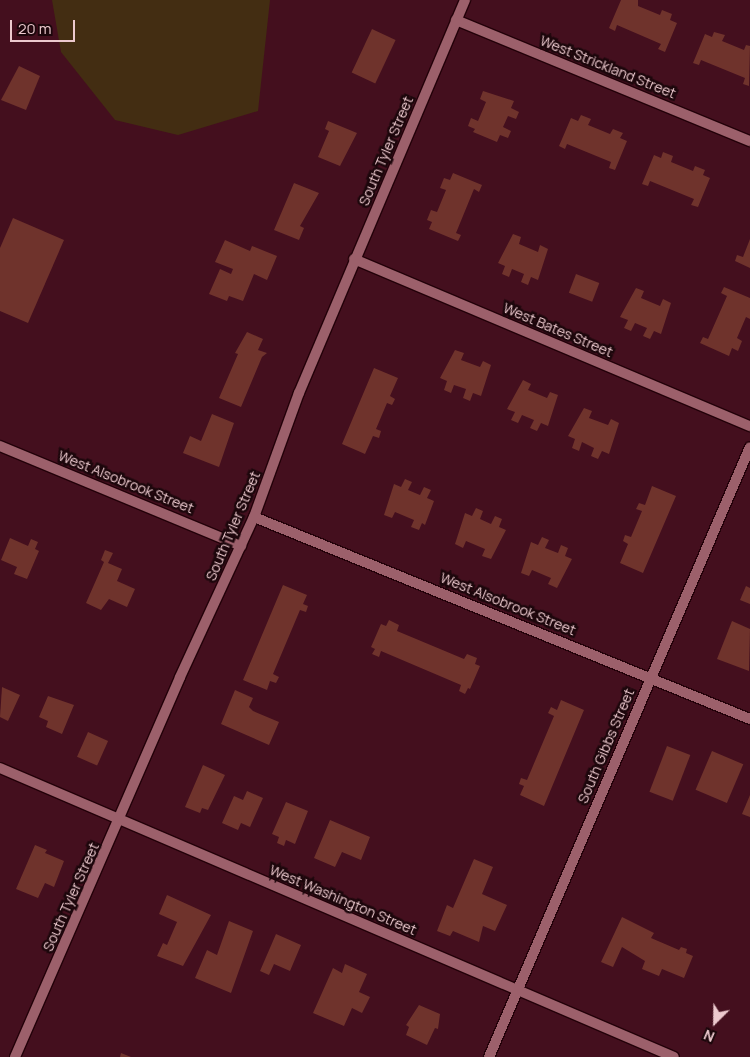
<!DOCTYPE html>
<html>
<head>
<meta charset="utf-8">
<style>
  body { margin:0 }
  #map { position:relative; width:750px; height:1057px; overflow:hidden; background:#440f1e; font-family:Manrope,sans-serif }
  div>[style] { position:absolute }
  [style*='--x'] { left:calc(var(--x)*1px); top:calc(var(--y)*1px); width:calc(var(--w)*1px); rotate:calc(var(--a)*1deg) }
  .green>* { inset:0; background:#432d12 }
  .building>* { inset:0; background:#6f332c; transform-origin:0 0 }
  .roads { filter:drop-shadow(1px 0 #230109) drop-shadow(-1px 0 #230109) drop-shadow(0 1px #230109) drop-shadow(0 -1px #230109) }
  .minor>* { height:10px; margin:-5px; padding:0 5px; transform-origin:5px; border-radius:5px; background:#9c606b }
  span { translate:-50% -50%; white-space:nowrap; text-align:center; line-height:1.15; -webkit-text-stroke:5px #1c060b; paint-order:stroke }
  .street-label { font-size:14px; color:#ecc9ce }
  .north { position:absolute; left:690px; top:997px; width:50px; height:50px; -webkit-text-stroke:4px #1c060b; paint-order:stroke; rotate:203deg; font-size:14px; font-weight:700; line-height:20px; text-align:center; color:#ecc9ce }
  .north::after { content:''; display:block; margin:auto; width:18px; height:22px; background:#ecc9ce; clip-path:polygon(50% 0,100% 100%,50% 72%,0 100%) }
  .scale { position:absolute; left:10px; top:20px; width:65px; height:22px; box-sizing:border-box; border:2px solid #ecc9ce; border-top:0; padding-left:6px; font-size:15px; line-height:18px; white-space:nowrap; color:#ecc9ce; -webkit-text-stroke:4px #1c060b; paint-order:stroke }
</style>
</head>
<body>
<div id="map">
  <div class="green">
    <div style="clip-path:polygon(52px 0,270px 0,258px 111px,178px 135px,115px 120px,61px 52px)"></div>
  </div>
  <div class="building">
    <div style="clip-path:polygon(621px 0,638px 0,638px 6px,660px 15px,662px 10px,672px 14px,670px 20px,677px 23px,665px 52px,658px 49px,661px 44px,617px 25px,615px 31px,609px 28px)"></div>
    <div style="left:372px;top:29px;width:26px;height:48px;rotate:25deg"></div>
    <div style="clip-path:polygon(714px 32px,725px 35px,722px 41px,744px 50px,746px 45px,750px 46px,749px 86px,743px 84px,745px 78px,701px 60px,699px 65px,693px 63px,705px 34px,712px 37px)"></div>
    <div style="clip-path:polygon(19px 66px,40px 76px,26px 110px,1px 100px)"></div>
    <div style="clip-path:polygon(483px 91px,514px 101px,511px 108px,519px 112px,516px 119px,508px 116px,503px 127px,511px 131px,508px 138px,500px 135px,497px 142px,473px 132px,475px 129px,468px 126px,471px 118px,478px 121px,486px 102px,480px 99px)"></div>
    <div style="clip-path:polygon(581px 115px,591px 119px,588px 125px,610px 134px,613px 129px,623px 133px,620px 138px,627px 141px,615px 170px,609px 168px,611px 162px,567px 144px,565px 149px,559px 146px,571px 118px,578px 121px)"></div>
    <div style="clip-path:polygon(328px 121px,357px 133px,340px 166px,318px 157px,329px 131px,325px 129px)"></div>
    <div style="clip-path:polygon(663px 152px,673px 156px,671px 162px,693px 171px,695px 166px,705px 170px,703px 175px,710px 178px,698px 207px,691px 205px,694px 199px,650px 181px,648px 186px,642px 184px,654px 155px,661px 158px)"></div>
    <div style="clip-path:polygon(453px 173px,482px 185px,479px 192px,474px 189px,456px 233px,461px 235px,458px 241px,429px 229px,432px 222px,427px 220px,431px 210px,437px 212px,446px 190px,440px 188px,444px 178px,450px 180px)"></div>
    <div style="clip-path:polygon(294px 183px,319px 193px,300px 226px,304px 228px,299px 240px,274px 230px)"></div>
    <div style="clip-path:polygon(13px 218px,64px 240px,28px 323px,0 311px,0 248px)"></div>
    <div style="clip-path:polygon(513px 234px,521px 237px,519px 244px,538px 252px,540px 245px,548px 249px,538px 280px,531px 277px,528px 285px,521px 282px,524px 274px,512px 269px,509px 277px,502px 274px,505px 266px,498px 263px)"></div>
    <div style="clip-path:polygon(750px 239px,750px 268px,735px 261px,737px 255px,743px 257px)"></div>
    <div style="clip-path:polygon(225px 240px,250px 251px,252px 246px,277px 256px,267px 280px,254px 274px,243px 301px,229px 296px,227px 301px,209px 294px,220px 269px,231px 274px,233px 269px,215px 262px)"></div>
    <div style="left:576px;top:274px;width:25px;height:20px;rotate:21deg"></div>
    <div style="clip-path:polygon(724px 287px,750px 298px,750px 319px,746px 317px,737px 338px,742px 341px,738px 351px,732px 348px,729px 356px,700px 343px,703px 337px,708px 339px,727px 296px,721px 293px)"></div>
    <div style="clip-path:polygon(636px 288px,644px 291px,641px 298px,660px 306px,663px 299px,671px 303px,661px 334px,654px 331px,650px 339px,643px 336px,647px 328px,635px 323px,631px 331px,624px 328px,628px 320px,620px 317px)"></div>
    <div style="clip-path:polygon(247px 332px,263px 339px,258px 350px,267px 353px,262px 357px,241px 407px,219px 398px,238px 354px,235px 353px)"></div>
    <div style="clip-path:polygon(455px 350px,464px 353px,461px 360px,480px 367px,483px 361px,491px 365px,481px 396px,473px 393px,470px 401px,463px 398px,466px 389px,454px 385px,451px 393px,444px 390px,447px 381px,440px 378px)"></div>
    <div style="clip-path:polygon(374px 368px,398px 378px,390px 396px,395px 399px,392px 405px,387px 403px,376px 429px,381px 431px,379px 438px,373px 436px,365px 454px,342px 444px)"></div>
    <div style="clip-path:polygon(523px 380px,531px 384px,528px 390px,547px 398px,550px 392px,558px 395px,548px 426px,541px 423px,537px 431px,530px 428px,534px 420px,522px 415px,518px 423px,511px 420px,515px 412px,507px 409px)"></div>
    <div style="clip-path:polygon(584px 408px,592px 411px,589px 418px,608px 425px,611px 419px,619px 423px,609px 454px,602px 451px,598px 459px,591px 456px,594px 448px,582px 442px,579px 451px,572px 448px,575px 439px,568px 436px)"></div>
    <div style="clip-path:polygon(212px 414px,234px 423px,219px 467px,183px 453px,190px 436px,201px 441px)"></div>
    <div style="clip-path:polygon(405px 479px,412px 482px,408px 490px,420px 495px,424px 487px,431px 490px,427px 498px,434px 501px,425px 525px,422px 523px,419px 530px,411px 527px,414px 520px,395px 512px,392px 518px,384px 515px,394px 484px,401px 487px)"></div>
    <div style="clip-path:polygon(652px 486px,676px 496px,643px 573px,620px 563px,628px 544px,623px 541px,625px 535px,631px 537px,642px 511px,636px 509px,639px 503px,645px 505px)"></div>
    <div style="clip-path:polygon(476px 508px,483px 511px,480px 519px,491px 524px,495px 516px,502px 519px,499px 527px,506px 530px,491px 559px,482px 556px,485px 549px,466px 541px,463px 548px,455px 544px,465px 513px,472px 516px)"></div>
    <div style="clip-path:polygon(542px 537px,549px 540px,545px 548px,558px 553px,561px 545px,568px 548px,565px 556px,572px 559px,557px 588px,548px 584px,551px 578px,532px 570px,529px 576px,521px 573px,531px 542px,538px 545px)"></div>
    <div style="clip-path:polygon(10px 538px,28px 546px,31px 539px,38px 542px,35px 549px,39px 551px,27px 579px,14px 574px,17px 567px,1px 560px)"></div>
    <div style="clip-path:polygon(105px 550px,113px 553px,108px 563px,122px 569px,117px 581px,135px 589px,127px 607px,109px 599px,101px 610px,86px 603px,104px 562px,101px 560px)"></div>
    <div style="clip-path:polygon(283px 585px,307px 595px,303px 604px,308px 606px,306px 612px,300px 610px,273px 674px,279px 677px,276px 683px,270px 681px,267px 690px,243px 680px)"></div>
    <div style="clip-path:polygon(746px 586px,750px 588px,750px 604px,740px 600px)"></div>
    <div style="clip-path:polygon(389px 620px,399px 625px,397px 631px,464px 659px,467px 654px,477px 658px,475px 664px,480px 666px,470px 689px,468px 688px,465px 694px,459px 691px,461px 685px,381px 651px,379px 657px,372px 654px,375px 649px,371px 647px,381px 624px,386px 626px)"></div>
    <div style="clip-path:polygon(732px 621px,750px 629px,749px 671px,717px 659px)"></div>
    <div style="clip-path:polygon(2px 687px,20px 695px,8px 721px,0 717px)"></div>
    <div style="clip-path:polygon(235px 690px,253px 698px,249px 707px,253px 711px,279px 722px,269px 745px,221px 724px)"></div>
    <div style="clip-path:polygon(48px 696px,74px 705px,62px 734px,46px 727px,48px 721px,39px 717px)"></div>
    <div style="clip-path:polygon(561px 700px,584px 710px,544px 806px,520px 795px,524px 786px,519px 784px,521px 778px,527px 780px,554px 716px,548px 713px,551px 707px,557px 710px)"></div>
    <div style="left:88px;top:732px;width:22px;height:27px;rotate:24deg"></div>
    <div style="left:667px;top:746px;width:25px;height:49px;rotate:21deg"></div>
    <div style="left:712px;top:751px;width:34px;height:42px;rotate:23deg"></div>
    <div style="clip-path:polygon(203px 765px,225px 775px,208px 810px,202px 808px,200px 813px,185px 807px)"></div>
    <div style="clip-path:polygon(247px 791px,263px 798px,250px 827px,241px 823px,238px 830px,222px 823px,234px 796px,243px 800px)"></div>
    <div style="clip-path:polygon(750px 795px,750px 817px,742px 814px)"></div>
    <div style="clip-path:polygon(286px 802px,308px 811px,295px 844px,286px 840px,284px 846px,277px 843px,279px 837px,272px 834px)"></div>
    <div style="clip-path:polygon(330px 820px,370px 837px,361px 860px,342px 852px,335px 867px,314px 858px)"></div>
    <div style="clip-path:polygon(35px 845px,47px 850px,45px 853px,64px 861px,54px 887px,45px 883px,38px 898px,16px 889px)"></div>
    <div style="clip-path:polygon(474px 859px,493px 867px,482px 894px,507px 905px,495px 931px,483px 926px,479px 942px,453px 931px,450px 936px,437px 931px,447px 905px,453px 908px)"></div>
    <div style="clip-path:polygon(167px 895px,211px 915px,183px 966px,157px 956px,163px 943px,167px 945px,177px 922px,159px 914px)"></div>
    <div style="clip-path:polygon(622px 917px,654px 933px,651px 938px,679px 950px,681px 947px,687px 949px,686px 953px,693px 956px,684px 978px,662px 969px,659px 976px,642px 969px,645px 961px,622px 947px,613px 967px,601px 962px)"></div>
    <div style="clip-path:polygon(229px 921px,253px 931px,231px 993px,195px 978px,207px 950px,217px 955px)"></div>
    <div style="clip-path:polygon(276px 934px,301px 945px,290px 971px,274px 964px,269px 975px,260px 971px)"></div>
    <div style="clip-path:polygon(345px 964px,367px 974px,359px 992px,370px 997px,362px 1013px,352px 1008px,344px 1026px,313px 1013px,333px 968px,342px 973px)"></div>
    <div style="clip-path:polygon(419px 1005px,440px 1014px,438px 1029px,435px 1028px,427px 1045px,406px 1035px,409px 1027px,406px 1025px)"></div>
    <div style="clip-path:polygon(121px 1053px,131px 1057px,120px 1057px)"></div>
  </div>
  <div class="roads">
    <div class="minor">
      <div style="--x:456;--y:20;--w:318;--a:22.4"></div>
      <div style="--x:354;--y:259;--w:430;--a:22.9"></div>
      <div style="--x:0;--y:446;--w:261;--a:22.5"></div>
      <div style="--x:254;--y:517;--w:536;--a:22.16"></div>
      <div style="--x:0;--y:768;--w:733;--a:23.21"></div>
      <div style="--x:15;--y:1057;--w:414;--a:-66.5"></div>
      <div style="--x:180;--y:677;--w:176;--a:-65.2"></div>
      <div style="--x:254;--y:517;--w:132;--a:-70.1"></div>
      <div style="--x:299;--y:393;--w:427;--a:-67.1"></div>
      <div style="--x:489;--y:1057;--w:663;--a:-66.84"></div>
    </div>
  </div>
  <div class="street-label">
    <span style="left:608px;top:67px;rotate:22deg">West Strickland Street</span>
    <span style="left:386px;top:151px;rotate:-67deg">South Tyler Street</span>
    <span style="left:558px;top:330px;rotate:23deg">West Bates Street</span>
    <span style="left:126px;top:482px;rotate:22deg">West Alsobrook Street</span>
    <span style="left:233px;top:526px;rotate:-67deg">South Tyler Street</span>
    <span style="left:508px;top:604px;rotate:22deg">West Alsobrook Street</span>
    <span style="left:606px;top:746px;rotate:-67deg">South Gibbs Street</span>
    <span style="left:71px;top:897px;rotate:-66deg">South Tyler Street</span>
    <span style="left:343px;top:900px;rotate:23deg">West Washington Street</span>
  </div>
  <div class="north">N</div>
  <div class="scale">20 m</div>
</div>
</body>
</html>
